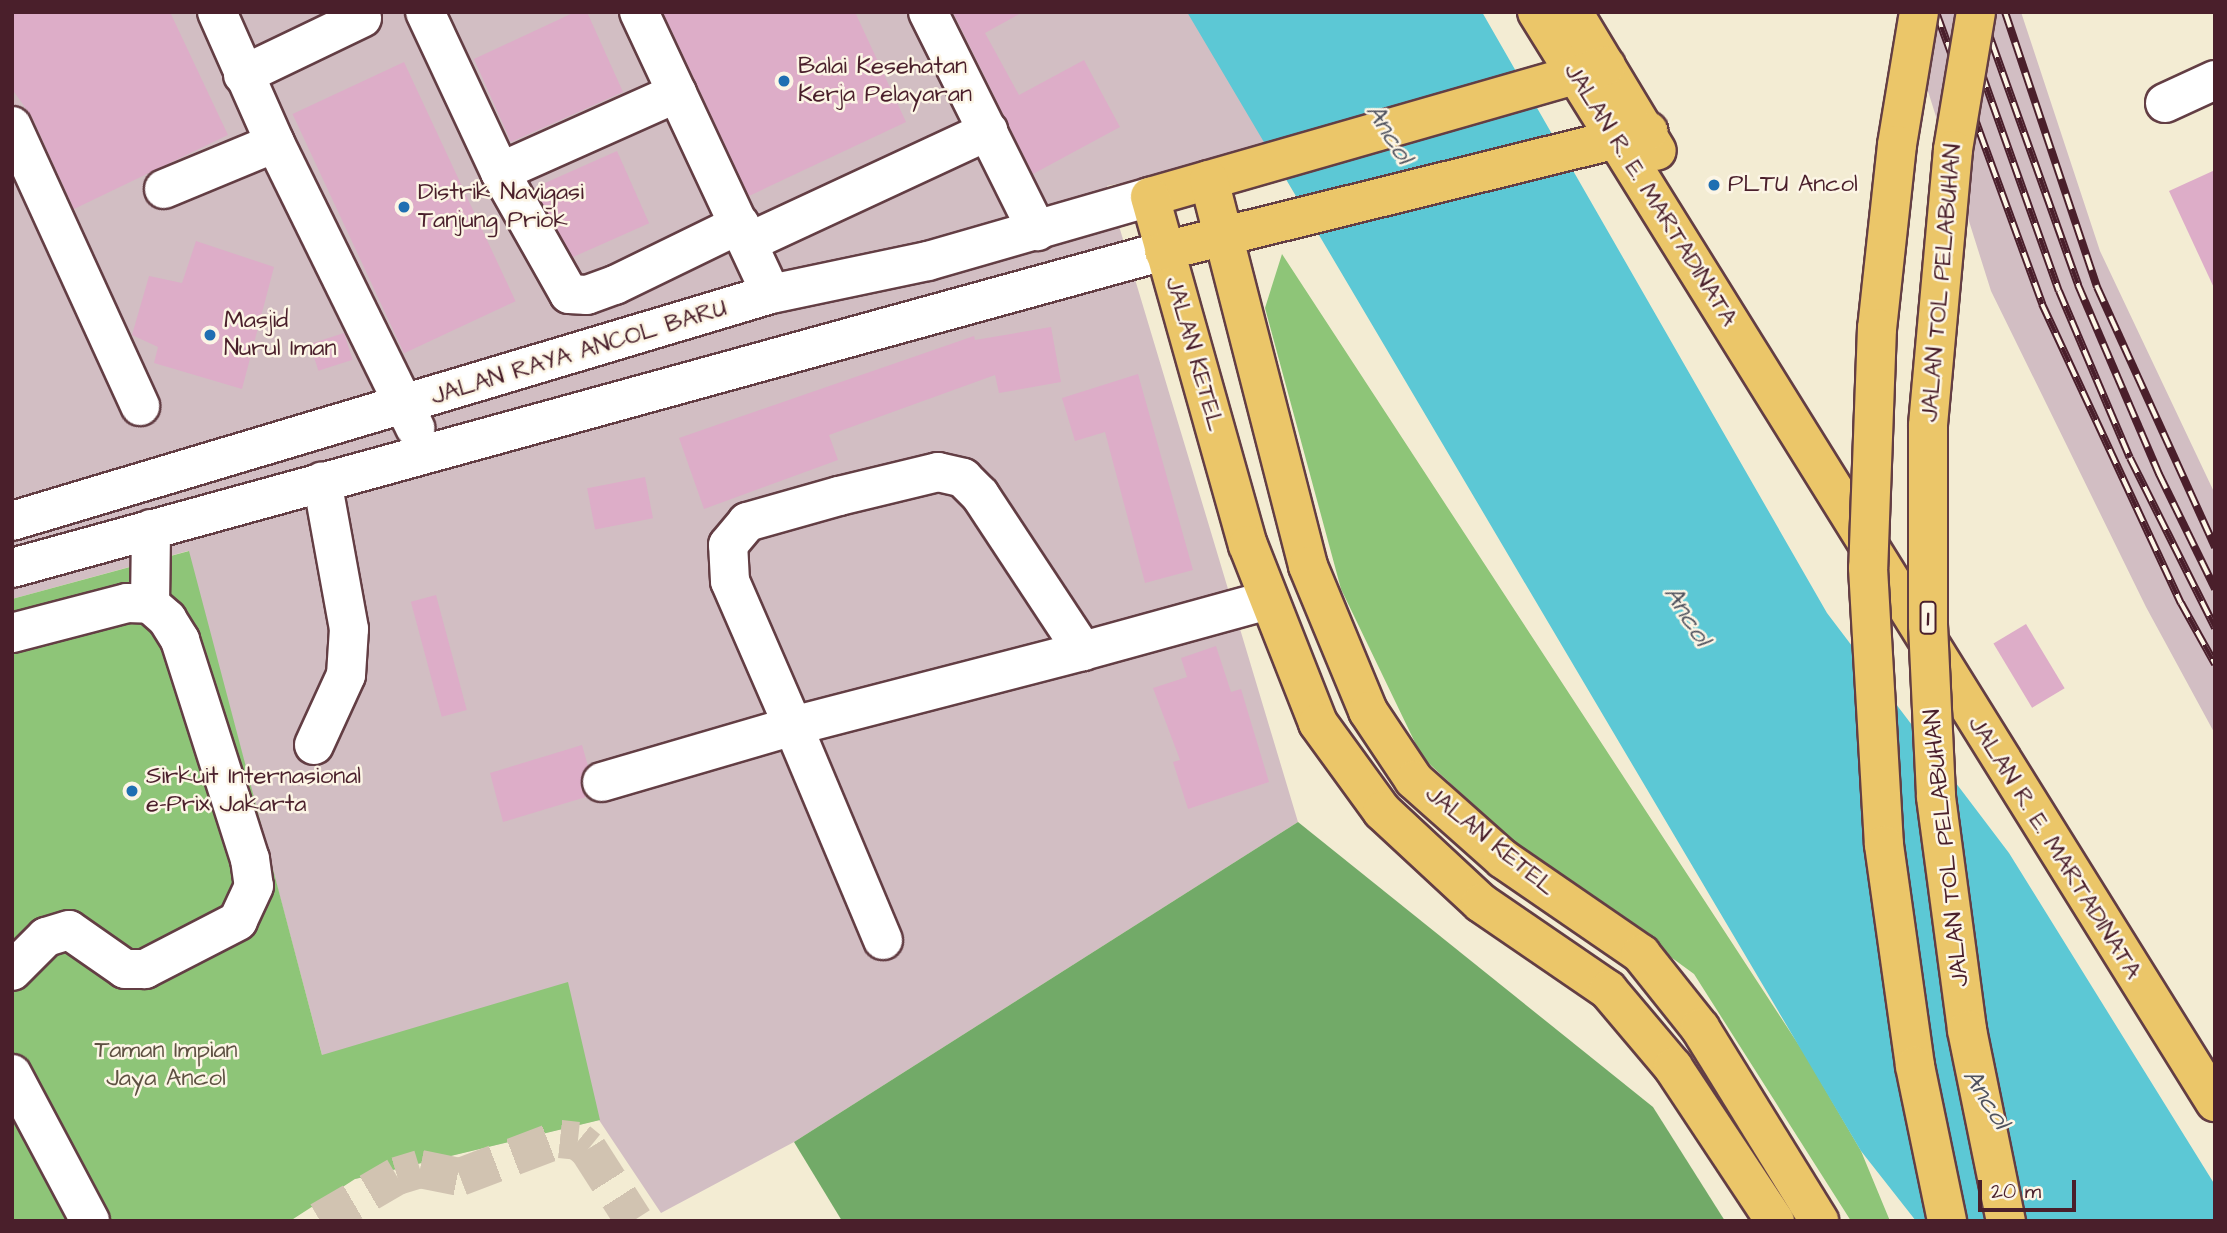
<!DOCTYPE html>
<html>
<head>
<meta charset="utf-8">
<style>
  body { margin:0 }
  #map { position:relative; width:2227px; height:1233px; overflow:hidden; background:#f3ecd3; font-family:"Architects Daughter",sans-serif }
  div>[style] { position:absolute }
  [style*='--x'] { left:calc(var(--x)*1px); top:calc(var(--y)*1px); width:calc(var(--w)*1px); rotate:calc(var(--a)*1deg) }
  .industrial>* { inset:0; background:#d2bec3 }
  .green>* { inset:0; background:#8ec578 }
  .forest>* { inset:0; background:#72aa68 }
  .water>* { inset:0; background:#5cc8d5 }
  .building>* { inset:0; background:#ddadc8; transform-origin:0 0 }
  .minor-tunnel>* { height:38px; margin-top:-19px; transform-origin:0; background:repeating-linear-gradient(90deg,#d1c3b1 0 38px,transparent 0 57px) }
  .roads { filter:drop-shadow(2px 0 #633e44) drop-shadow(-2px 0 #633e44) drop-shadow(0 2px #633e44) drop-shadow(0 -2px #633e44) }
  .minor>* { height:38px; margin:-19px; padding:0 19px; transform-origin:19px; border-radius:19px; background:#fff }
  .highway>* { height:38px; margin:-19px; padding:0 19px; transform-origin:19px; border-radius:19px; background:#ebc669 }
  .rail>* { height:8px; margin-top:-4px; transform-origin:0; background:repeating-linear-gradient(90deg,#fcf5e5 0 16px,#4a1f2b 0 32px); box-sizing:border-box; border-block:2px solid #4a1f2b }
  .bridges { filter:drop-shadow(2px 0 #633e44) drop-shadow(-2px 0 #633e44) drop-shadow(0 2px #633e44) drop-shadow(0 -2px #633e44) }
  .highway-bridge>* { height:38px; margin:-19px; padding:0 19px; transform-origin:19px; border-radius:19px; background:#ebc669 }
  .dots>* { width:19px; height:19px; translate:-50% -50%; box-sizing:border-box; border:4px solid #fcf5e5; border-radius:50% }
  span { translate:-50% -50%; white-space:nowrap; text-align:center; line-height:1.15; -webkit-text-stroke:5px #fcf5e5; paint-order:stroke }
  .shield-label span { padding:2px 5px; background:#fcf5e5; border:2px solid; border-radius:5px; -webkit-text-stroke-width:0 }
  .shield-label { font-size:23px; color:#4a1f2b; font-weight:700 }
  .poi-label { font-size:24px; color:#4a1f2b }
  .left { translate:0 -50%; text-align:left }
  .street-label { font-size:24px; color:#4a1f2b }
  .park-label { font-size:24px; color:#5e5142 }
  .water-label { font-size:26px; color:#4f525e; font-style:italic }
  .frame { position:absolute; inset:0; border:14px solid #4a1f2b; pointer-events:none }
  .scale { position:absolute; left:1978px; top:1180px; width:98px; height:32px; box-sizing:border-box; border:4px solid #4a1f2b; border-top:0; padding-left:9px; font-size:21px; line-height:24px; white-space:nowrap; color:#4a1f2b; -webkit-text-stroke:5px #fcf5e5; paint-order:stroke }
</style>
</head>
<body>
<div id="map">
  <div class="industrial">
    <div style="clip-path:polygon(12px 12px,1192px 12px,1275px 151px,1107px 186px,1298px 822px,794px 1142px,661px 1213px,599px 1120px,355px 1179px,188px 551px,12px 599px)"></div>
    <div style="clip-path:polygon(1903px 12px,2021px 12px,2100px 251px,2215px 494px,2215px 734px,2146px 607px,1991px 291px)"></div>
  </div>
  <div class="green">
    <div style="clip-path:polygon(1282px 254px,1804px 1053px,1861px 1151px,1890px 1221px,1851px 1221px,1694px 974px,1516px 844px,1422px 757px,1341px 589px,1265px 308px)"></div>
    <div style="clip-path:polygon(189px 551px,322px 1055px,568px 982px,600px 1120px,355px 1179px,290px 1221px,12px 1221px,12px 599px)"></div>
  </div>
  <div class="forest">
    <div style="clip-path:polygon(1298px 822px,1653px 1107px,1725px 1221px,842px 1221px,794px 1142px)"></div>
  </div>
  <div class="water">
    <div style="clip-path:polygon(1187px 12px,1482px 12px,1827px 613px,2009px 853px,2215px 1185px,2215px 1221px,1916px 1221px,1861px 1151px)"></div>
  </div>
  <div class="building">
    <div style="clip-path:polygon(12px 12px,170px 12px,228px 135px,74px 209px,32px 117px,12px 89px)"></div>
    <div style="clip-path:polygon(575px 12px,587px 12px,623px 92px,511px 142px,474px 59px)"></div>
    <div style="clip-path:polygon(663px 12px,855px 12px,906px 122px,749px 196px)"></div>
    <div style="clip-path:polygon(953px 12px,1023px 12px,985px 33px,1019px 95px,1084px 60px,1120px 127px,1033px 174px)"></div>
    <div style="left:404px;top:62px;width:264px;height:123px;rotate:65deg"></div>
    <div style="left:617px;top:151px;width:79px;height:90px;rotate:66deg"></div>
    <div style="clip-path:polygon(2215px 170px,2215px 290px,2169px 191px)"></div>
    <div style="clip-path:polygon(196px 241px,274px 267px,242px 389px,154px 363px,158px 347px,132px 335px,149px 276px,182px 283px)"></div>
    <div style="clip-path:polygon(1051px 327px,1061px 382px,999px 393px,995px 375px,829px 435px,838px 460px,704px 509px,679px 438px,974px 336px,975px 340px)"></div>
    <div style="left:344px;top:333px;width:28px;height:36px;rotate:72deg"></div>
    <div style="clip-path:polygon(1138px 374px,1193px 570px,1145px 583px,1105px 432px,1075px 441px,1062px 398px)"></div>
    <div style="left:645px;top:477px;width:42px;height:59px;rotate:79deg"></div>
    <div style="left:436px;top:595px;width:119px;height:26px;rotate:75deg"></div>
    <div style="left:2026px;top:624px;width:75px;height:38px;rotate:59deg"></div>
    <div style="clip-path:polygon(1216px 646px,1231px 692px,1241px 689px,1269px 782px,1188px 809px,1173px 762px,1180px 760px,1153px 688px,1187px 677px,1181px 658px)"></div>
    <div style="clip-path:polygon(582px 745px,588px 766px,581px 787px,586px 797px,503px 822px,490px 773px)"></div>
  </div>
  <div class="minor-tunnel">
    <div style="--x:320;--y:1221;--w:89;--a:-30.3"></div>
    <div style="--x:397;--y:1176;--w:24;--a:-17"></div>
    <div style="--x:420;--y:1169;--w:41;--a:11.3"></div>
    <div style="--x:460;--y:1177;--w:107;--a:-20.8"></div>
    <div style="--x:560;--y:1139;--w:18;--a:6"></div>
    <div style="--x:578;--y:1141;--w:13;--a:39"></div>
    <div style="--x:588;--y:1149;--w:85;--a:57.4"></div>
  </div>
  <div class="roads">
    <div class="minor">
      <div style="--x:217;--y:12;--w:143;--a:66.1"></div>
      <div style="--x:425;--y:12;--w:177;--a:64.9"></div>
      <div style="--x:500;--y:172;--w:140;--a:60.5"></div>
      <div style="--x:569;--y:294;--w:18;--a:3"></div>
      <div style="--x:587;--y:295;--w:30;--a:-20"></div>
      <div style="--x:615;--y:285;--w:139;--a:-26"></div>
      <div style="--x:639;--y:12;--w:311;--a:64.9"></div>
      <div style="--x:928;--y:12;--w:245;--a:63.5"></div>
      <div style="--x:243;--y:75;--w:132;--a:-25.6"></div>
      <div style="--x:2165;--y:103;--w:55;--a:-24.7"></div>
      <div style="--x:12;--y:126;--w:308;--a:65.4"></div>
      <div style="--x:500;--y:172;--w:194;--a:-24.1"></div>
      <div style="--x:164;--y:189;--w:120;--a:-22.5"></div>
      <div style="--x:275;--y:143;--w:318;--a:63.8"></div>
      <div style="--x:749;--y:242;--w:264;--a:-24.9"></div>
      <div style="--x:12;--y:521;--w:792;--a:-16.65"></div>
      <div style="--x:771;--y:294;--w:160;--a:-11.9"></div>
      <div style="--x:928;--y:261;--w:231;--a:-16.1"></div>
      <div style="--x:12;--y:568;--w:1195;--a:-15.39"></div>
      <div style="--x:150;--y:604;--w:75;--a:-89.2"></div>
      <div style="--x:12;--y:633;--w:119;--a:-14.6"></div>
      <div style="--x:127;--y:603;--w:23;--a:2"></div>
      <div style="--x:150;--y:604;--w:23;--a:41"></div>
      <div style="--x:167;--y:619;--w:25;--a:58"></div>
      <div style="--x:180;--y:640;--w:230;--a:72.3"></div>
      <div style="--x:250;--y:859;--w:27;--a:82"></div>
      <div style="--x:254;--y:886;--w:38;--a:115"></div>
      <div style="--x:238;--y:921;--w:105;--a:152.7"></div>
      <div style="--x:145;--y:969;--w:20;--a:180"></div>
      <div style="--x:125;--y:969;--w:68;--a:-145.1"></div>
      <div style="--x:69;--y:930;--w:24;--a:163"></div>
      <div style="--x:46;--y:937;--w:48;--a:135"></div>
      <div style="--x:314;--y:745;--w:77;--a:-65.4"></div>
      <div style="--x:346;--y:675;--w:46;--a:-86.3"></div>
      <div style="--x:349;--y:629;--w:150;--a:-100.3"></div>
      <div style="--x:602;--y:782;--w:199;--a:-16.3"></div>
      <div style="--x:793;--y:726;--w:158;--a:-113.5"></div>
      <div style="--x:730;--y:581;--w:36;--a:-93"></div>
      <div style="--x:728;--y:545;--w:30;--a:-50"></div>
      <div style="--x:747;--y:522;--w:96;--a:-15.8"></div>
      <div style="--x:839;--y:496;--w:102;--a:-13.6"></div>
      <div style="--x:938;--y:472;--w:26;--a:13"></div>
      <div style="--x:963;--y:478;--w:24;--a:45"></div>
      <div style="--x:980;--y:495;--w:187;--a:56.6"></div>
      <div style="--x:1083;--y:651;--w:192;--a:-15.4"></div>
      <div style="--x:883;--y:940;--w:232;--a:-112.8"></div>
      <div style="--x:793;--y:726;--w:300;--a:-14.5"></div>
      <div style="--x:12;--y:1074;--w:166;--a:62"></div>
    </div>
    <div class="highway">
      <div style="--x:1537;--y:12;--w:1284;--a:58.12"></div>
      <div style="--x:1573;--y:12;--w:162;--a:58.9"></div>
      <div style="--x:1606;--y:66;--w:474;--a:164"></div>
      <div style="--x:1150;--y:197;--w:362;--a:74.3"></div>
      <div style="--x:1248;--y:545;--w:191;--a:68.5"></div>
      <div style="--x:1318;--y:723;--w:109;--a:54"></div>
      <div style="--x:1382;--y:811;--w:135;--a:42.9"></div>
      <div style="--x:1481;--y:903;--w:154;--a:34.4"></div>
      <div style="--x:1608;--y:990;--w:101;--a:49.8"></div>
      <div style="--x:1673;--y:1067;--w:185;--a:56.5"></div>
      <div style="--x:1209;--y:180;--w:398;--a:75.6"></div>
      <div style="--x:1308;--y:566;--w:157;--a:67.5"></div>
      <div style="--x:1368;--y:711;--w:83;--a:56.3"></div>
      <div style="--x:1414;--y:780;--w:119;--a:41.6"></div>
      <div style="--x:1503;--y:859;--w:168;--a:34.5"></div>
      <div style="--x:1641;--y:954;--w:95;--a:51.4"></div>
      <div style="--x:1700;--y:1028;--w:227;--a:58.3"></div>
      <div style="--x:1164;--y:251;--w:499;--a:-13.9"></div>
    </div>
  </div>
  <div class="rail">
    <div style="--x:1936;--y:12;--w:311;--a:70"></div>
    <div style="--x:2042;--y:304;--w:330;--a:65.1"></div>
    <div style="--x:2181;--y:603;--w:70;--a:60.9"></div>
    <div style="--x:1960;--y:12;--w:296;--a:70.5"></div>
    <div style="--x:2059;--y:291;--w:181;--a:67"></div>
    <div style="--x:2130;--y:458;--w:190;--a:63.4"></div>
    <div style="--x:1981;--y:12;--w:290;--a:70.4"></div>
    <div style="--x:2078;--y:285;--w:206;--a:66.8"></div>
    <div style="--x:2159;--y:474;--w:128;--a:64"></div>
    <div style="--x:2005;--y:12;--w:290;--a:71.5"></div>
    <div style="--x:2097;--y:287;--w:286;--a:65.6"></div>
  </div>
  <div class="bridges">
    <div class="highway-bridge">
      <div style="--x:1919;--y:12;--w:135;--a:99.4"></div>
      <div style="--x:1897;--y:145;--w:184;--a:96.2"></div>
      <div style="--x:1877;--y:328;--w:240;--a:92.1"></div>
      <div style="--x:1868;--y:568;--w:277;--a:86.7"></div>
      <div style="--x:1884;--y:845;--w:223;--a:82"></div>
      <div style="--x:1915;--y:1066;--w:158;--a:78.3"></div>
      <div style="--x:1976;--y:12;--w:140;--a:99.5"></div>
      <div style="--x:1953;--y:150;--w:277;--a:95.2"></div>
      <div style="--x:1928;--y:426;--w:199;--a:90"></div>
      <div style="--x:1928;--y:625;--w:172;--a:87.3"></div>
      <div style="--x:1936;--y:797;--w:235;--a:82.4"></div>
      <div style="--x:1967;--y:1030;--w:195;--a:78.5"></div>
    </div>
  </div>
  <div class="dots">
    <div style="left:784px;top:81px;background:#1f6fb2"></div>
    <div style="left:1714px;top:185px;background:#1f6fb2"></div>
    <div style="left:404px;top:207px;background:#1f6fb2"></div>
    <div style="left:210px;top:335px;background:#1f6fb2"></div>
    <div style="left:132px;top:791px;background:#1f6fb2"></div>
  </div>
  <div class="shield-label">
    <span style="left:1928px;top:618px">1</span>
  </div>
  <div class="poi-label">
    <span class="left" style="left:798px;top:81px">Balai Kesehatan<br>Kerja Pelayaran</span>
    <span class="left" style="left:1728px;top:185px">PLTU Ancol</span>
    <span class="left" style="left:418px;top:207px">Distrik Navigasi<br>Tanjung Priok</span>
    <span class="left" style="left:224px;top:335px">Masjid<br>Nurul Iman</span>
    <span class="left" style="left:146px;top:791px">Sirkuit Internasional<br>e-Prix Jakarta</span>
  </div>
  <div class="street-label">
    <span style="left:1650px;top:195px;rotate:58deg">JALAN R. E. MARTADINATA</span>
    <span style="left:1942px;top:283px;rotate:-85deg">JALAN TOL PELABUHAN</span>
    <span style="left:579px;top:353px;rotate:-17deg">JALAN RAYA ANCOL BARU</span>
    <span style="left:1194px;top:354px;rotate:74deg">JALAN KETEL</span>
    <span style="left:1490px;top:841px;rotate:39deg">JALAN KETEL</span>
    <span style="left:1947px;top:848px;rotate:-96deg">JALAN TOL PELABUHAN</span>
    <span style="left:2054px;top:848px;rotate:58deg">JALAN R. E. MARTADINATA</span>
  </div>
  <div class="park-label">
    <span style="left:166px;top:1065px">Taman Impian<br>Jaya Ancol</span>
  </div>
  <div class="water-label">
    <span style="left:1389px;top:134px;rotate:58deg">Ancol</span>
    <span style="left:1687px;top:616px;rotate:58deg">Ancol</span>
    <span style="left:1986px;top:1099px;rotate:58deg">Ancol</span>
  </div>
  <div class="frame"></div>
  <div class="scale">20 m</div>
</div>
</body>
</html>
